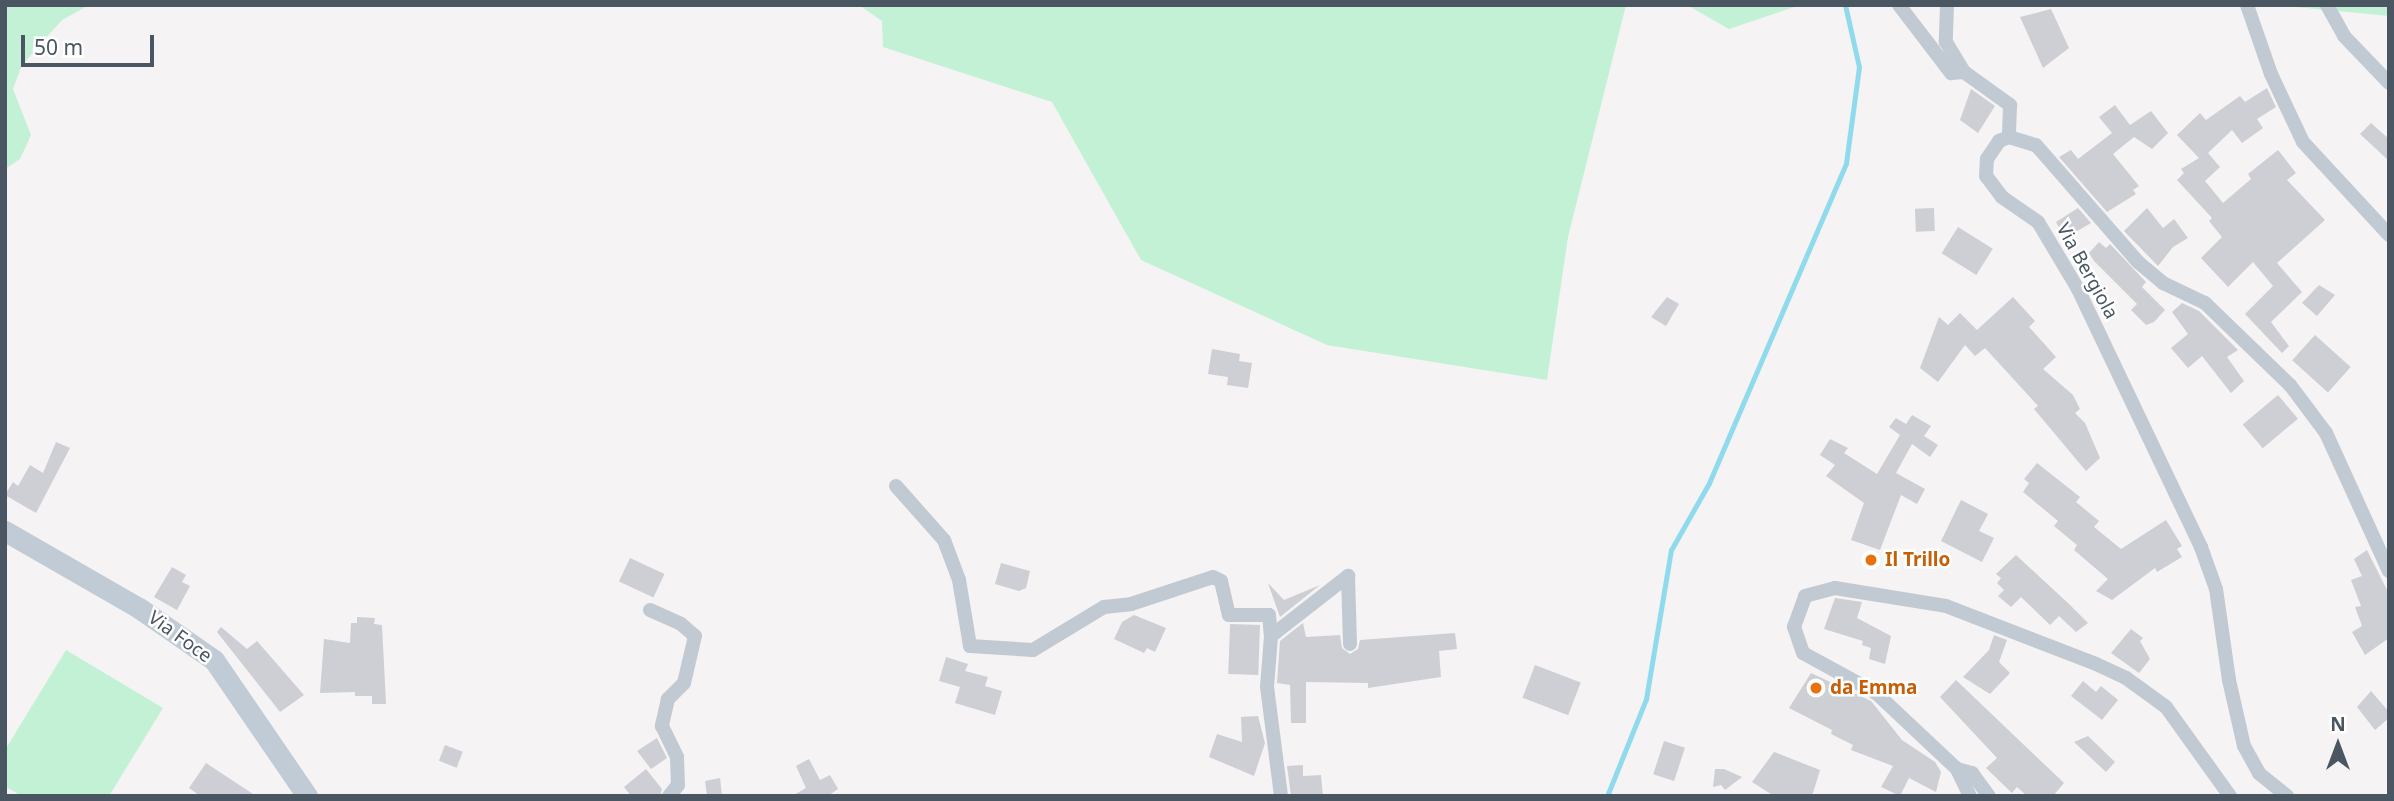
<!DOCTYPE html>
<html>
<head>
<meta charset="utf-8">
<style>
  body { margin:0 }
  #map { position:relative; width:2394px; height:801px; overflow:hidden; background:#f5f3f3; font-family:"Noto Sans",sans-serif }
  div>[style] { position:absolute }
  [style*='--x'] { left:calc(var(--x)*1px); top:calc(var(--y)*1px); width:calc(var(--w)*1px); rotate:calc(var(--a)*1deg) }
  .green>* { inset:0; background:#c3f1d5 }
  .stream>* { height:5px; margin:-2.5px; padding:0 2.5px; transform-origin:2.5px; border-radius:2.5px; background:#90daee }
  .building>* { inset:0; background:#cdcfd5; transform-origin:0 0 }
  .minor>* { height:14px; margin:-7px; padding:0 7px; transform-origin:7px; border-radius:7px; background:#c1cad2 }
  .secondary>* { height:21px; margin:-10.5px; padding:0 10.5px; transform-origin:10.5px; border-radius:10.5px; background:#c1cbd6 }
  .dots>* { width:19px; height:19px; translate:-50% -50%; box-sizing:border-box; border:4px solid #fff; border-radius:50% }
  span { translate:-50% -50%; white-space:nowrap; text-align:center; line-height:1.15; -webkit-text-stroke:5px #fff; paint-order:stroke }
  .street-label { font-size:19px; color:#4a5661 }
  .food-label { font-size:19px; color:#c56008; font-weight:700 }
  .left { translate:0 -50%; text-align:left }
  .frame { position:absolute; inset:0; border:7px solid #4a5661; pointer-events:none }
  .north { position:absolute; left:2303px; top:710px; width:70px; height:70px; -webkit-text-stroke:5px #fff; paint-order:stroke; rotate:0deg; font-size:19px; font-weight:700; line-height:28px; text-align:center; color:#4a5661 }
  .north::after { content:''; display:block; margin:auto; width:24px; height:32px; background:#4a5661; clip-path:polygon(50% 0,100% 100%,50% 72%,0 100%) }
  .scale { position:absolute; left:21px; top:35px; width:133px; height:32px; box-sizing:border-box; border:4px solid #4a5661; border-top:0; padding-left:9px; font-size:21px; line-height:24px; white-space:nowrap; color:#4a5661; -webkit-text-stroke:5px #fff; paint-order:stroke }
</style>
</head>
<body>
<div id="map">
  <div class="green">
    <div style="clip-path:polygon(5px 5px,89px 5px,62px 20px,22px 65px,13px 89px,31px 135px,20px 159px,5px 169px)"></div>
    <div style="clip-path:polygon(859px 5px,1626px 5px,1568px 237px,1547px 380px,1327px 345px,1141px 260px,1052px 102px,883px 47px,882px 21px)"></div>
    <div style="clip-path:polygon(1687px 5px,1800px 5px,1729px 29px)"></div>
    <div style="clip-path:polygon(2275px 5px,2389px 5px,2389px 16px)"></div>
    <div style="clip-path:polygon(66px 650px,163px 708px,109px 796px,21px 796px,5px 786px,5px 750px)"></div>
  </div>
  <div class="stream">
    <div style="--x:1607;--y:796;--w:105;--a:-68.1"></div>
    <div style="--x:1646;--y:699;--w:151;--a:-80.5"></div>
    <div style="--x:1671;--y:550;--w:77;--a:-60.4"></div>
    <div style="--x:1709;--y:483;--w:348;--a:-66.8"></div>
    <div style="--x:1846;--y:163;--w:97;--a:-82.3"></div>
    <div style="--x:1859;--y:67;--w:64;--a:-102.7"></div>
  </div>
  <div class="building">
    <div style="clip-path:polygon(2051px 9px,2069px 48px,2043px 68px,2020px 17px)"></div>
    <div style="clip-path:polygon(2267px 88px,2276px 107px,2257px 119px,2263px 128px,2242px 143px,2232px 130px,2208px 153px,2220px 167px,2205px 181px,2223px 203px,2251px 179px,2248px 174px,2278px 150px,2296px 173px,2287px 180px,2325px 220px,2277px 263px,2302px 292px,2271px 322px,2289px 346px,2282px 353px,2245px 314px,2273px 286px,2253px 262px,2228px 287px,2201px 258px,2222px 237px,2209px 221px,2212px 218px,2177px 180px,2184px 173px,2181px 169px,2199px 158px,2177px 135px,2200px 113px,2206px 120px,2240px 96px,2245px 102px)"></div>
    <div style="clip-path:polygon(1971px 89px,1995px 106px,1978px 133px,1960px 120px)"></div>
    <div style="clip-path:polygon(2115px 105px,2130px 125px,2151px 111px,2168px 133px,2152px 149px,2134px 137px,2113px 154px,2139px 186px,2133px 190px,2136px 194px,2107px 212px,2059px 157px,2071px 150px,2078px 159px,2112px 133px,2099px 117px)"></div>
    <div style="clip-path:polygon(2371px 123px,2389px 139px,2389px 161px,2360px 134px)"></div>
    <div style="left:1934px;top:208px;width:23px;height:19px;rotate:88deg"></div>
    <div style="clip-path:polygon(2078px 208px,2091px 223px,2065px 238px,2056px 222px)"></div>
    <div style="clip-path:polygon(2147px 208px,2163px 228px,2174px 219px,2188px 238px,2173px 247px,2158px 266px,2124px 231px)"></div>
    <div style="left:1958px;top:227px;width:41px;height:31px;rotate:32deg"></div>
    <div style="clip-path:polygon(2099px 242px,2106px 248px,2110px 244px,2146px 282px,2142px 287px,2165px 310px,2154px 322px,2146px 325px,2131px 310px,2137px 304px,2094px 261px,2089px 253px)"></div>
    <div style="clip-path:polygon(2319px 285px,2335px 295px,2317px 316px,2302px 303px)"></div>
    <div style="clip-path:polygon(1667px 297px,1679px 304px,1666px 326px,1651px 317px)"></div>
    <div style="clip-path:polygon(2013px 297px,2035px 321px,2029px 327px,2056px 357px,2043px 369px,2073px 395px,2080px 409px,2075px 413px,2085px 423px,2100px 458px,2086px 471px,2034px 409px,2038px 406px,1985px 348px,1975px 356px,1965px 345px,1938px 382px,1920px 368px,1939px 317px,1948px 325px,1960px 313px,1977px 330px)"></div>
    <div style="clip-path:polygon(2182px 303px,2199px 311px,2238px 350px,2227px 357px,2244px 381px,2231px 393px,2202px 356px,2188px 368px,2171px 348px,2188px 334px,2172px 312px)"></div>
    <div style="left:2315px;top:335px;width:48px;height:34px;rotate:42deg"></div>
    <div style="clip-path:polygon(1212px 349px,1240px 354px,1239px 361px,1252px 363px,1248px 388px,1227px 385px,1228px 377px,1208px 374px)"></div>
    <div style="left:2278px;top:395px;width:31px;height:46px;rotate:50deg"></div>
    <div style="clip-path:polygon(1912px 415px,1931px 426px,1924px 436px,1938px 445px,1930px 457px,1912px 444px,1896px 473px,1925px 489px,1917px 504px,1901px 495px,1880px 550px,1851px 540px,1864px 503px,1826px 476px,1835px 465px,1820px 455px,1830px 439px,1848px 448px,1844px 453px,1877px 474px,1900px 435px,1889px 427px,1896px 418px,1906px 424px)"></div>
    <div style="clip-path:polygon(56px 442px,70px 448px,36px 513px,5px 495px,13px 482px,18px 486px,30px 465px,43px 473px)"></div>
    <div style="clip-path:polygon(2037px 463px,2080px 497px,2076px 502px,2099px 521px,2094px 527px,2121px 549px,2166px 520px,2182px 546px,2177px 549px,2182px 557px,2157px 572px,2155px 568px,2112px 600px,2096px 591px,2108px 579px,2074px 550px,2077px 545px,2054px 526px,2058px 521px,2023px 492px,2029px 483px,2024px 479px)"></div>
    <div style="clip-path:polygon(1961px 500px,1988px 514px,1979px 531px,1994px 538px,1982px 562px,1941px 541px)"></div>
    <div style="clip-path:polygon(2367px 550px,2389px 594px,2389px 638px,2365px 655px,2352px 632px,2362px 626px,2355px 607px,2361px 606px,2351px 580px,2362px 576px,2354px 559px)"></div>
    <div style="clip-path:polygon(2016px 555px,2069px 604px,2088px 623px,2076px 632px,2059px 616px,2050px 625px,2021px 597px,2011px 607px,1998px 596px,2004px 590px,1997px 583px,2001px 578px,1996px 574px)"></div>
    <div style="left:630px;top:558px;width:38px;height:26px;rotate:25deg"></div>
    <div style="clip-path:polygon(1001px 563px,1030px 571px,1026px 588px,1019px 591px,995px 584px)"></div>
    <div style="clip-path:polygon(172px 567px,186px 575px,182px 582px,190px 586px,177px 610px,154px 597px)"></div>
    <div style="clip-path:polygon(1268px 583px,1284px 600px,1320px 585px,1280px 617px)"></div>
    <div style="clip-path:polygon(1835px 598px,1862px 602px,1857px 618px,1891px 636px,1885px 664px,1869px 659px,1871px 648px,1862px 645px,1863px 641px,1824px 629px)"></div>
    <div style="clip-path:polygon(1134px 615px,1166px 628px,1155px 652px,1147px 648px,1144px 653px,1114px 639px,1122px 622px)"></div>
    <div style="clip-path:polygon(357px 617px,375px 618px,374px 624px,382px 625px,386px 704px,372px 704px,372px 696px,355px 696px,355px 692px,320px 693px,324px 639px,350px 643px,351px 623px,357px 623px)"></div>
    <div style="clip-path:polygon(1303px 623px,1306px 637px,1340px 635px,1342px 648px,1350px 654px,1358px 649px,1360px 640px,1455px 633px,1457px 649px,1439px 651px,1441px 677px,1368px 688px,1368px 683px,1306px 682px,1306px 723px,1291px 723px,1290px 685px,1277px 683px,1280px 641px)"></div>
    <div style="left:1260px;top:625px;width:50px;height:30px;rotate:92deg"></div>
    <div style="clip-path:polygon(221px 627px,247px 649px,257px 641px,304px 695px,280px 712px,217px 632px)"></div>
    <div style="clip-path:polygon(2131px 629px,2143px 638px,2140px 641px,2150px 659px,2139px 673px,2111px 653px)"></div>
    <div style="clip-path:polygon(1994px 635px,2007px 640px,1999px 662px,2010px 673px,1990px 694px,1963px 677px,1989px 650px)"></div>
    <div style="clip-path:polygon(946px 657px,968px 664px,965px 671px,988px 677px,985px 686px,1002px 691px,995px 715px,955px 703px,960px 687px,939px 681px)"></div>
    <div style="left:1535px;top:665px;width:49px;height:35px;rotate:21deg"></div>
    <div style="clip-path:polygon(1811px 673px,1871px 701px,1902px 740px,1935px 762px,1941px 772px,1936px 792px,1909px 778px,1900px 796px,1881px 787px,1893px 766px,1851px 750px,1853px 745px,1831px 734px,1832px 730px,1789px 708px)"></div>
    <div style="clip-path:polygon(1956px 680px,2064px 783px,2053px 796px,2027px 796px,2017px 787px,2012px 793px,1986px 768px,1997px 758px,1940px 697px)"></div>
    <div style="clip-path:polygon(2083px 681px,2096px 692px,2101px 686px,2118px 700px,2102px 720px,2071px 696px)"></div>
    <div style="clip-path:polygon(2371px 691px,2389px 712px,2389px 718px,2375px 730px,2357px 707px)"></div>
    <div style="clip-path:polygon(1258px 716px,1265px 743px,1254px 776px,1209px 757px,1217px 734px,1242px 742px,1241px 717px)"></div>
    <div style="clip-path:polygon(2088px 736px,2115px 762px,2106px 772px,2074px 742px)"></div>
    <div style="clip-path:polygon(657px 738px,667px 758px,651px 769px,637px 751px)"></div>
    <div style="left:1664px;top:741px;width:22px;height:35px;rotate:18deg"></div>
    <div style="left:445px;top:745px;width:19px;height:17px;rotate:21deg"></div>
    <div style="clip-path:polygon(1774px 752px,1820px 770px,1812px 796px,1774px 796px,1752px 782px)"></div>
    <div style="clip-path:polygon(809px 759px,820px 780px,830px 775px,838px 789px,828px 796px,792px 796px,806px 788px,796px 766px)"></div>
    <div style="clip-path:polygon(206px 763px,256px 796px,200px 796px,189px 788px)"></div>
    <div style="clip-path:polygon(1303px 765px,1303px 776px,1321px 775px,1323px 796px,1291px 796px,1287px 766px)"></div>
    <div style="clip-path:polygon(646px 769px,662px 789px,660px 796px,631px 796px,624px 787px)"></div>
    <div style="clip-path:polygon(1715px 769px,1724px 769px,1742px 777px,1725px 790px,1721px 785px,1713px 787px)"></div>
    <div style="clip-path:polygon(720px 778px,722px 796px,707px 796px,705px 781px)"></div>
  </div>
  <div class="minor">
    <div style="--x:1899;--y:5;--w:86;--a:52.6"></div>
    <div style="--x:1951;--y:73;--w:13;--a:-4"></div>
    <div style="--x:1947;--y:5;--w:37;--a:92"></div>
    <div style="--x:1946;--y:42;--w:35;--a:59"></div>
    <div style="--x:1964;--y:72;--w:57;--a:35.7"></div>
    <div style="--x:2010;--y:105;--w:32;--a:92"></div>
    <div style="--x:2247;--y:5;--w:73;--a:70.8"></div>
    <div style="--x:2271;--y:74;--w:75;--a:64.8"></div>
    <div style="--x:2303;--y:142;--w:127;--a:47.2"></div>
    <div style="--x:2327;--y:5;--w:35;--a:61"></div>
    <div style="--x:2344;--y:36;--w:65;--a:46.2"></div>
    <div style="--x:896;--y:486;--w:72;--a:48.4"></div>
    <div style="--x:944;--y:540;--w:43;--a:69.4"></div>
    <div style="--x:959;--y:580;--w:67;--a:80.5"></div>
    <div style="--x:970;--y:646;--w:63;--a:3.6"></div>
    <div style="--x:1033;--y:650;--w:83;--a:-31.2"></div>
    <div style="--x:1104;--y:607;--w:27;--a:-6"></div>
    <div style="--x:1131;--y:604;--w:86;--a:-18.2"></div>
    <div style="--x:1213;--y:577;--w:9;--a:27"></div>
    <div style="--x:1221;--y:581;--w:35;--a:77"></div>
    <div style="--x:1229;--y:615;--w:40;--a:0"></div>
    <div style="--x:1269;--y:615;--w:21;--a:85"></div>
    <div style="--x:650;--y:610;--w:34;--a:24"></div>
    <div style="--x:681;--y:624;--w:18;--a:41"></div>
    <div style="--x:695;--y:636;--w:48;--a:103.2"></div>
    <div style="--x:684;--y:683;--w:23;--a:135"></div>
    <div style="--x:668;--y:699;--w:28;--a:103"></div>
    <div style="--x:662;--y:726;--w:34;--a:64"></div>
    <div style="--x:677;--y:757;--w:28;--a:88"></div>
    <div style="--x:678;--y:785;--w:14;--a:129"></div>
    <div style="--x:1957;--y:769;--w:16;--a:15"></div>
    <div style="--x:1972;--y:773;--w:29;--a:54"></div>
    <div style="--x:1281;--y:796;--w:110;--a:-97.3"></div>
    <div style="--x:1267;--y:687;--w:51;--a:-85.5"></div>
    <div style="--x:1271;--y:636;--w:98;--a:-37.9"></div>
    <div style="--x:1348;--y:576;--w:68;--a:88.3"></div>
    <div style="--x:1970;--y:796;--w:30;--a:-116"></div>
    <div style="--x:1957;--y:769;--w:111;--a:-136.8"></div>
    <div style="--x:1876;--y:693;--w:83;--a:-151.3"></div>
    <div style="--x:1803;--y:653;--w:28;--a:-109"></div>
    <div style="--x:1794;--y:627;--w:33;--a:-70"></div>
    <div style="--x:1805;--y:596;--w:31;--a:-15"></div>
    <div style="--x:1835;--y:588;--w:112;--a:9.2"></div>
    <div style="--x:1946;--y:606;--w:161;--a:21.1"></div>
    <div style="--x:2096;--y:664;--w:33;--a:25"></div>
    <div style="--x:2126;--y:678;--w:49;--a:35.9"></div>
    <div style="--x:2166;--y:707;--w:110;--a:54.3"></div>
    <div style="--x:2287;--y:796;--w:36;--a:-141"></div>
    <div style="--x:2259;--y:773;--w:31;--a:-119"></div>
    <div style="--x:2244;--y:746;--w:68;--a:-102.8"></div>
    <div style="--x:2229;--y:680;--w:92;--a:-98.1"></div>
    <div style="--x:2216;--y:589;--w:45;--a:-109.7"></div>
    <div style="--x:2201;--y:547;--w:286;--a:-115.5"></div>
    <div style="--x:2078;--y:289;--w:78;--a:-120.8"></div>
    <div style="--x:2038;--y:222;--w:44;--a:-145.2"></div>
    <div style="--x:2002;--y:197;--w:26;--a:-127"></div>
    <div style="--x:1986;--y:176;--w:17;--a:-87"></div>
    <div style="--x:1987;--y:159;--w:22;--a:-56"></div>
    <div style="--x:1999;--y:141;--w:11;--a:-22"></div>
    <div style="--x:2009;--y:137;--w:28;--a:17"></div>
    <div style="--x:2036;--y:145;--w:155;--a:48.9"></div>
    <div style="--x:2138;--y:262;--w:33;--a:40"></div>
    <div style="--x:2163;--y:283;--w:47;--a:25.5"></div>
    <div style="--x:2205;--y:303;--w:118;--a:44"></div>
    <div style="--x:2290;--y:385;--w:60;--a:53.1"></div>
    <div style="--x:2326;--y:433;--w:152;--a:65.5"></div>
  </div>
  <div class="secondary">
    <div style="--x:5;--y:531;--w:155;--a:29.9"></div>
    <div style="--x:139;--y:608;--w:91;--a:34.7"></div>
    <div style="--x:214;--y:660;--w:165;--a:55.6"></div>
  </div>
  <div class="dots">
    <div style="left:1871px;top:560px;background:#e8710a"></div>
    <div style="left:1816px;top:688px;background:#e8710a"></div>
  </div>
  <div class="street-label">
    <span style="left:2087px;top:271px;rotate:61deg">Via Bergiola</span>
    <span style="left:180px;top:637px;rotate:36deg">Via Foce</span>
  </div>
  <div class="food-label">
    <span class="left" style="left:1885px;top:560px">Il Trillo</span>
    <span class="left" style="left:1830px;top:688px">da Emma</span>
  </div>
  <div class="frame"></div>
  <div class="north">N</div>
  <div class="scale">50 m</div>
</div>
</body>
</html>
